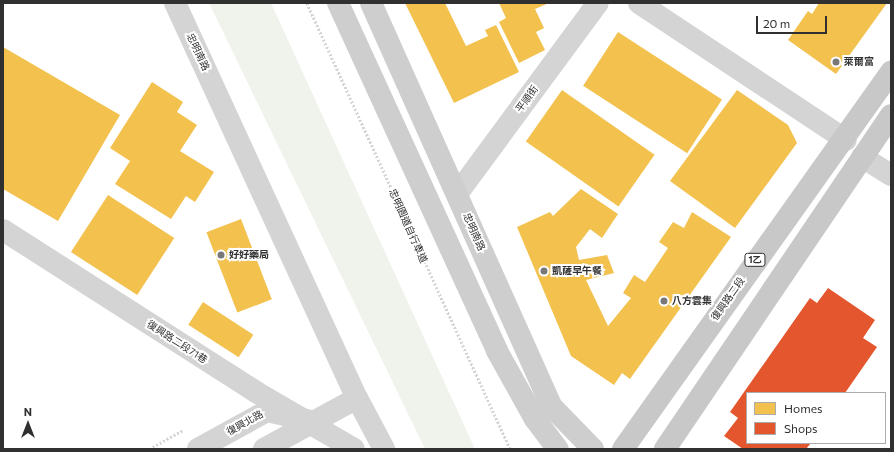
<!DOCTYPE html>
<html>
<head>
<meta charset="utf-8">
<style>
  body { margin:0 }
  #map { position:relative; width:894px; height:452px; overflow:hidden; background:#fff; font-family:Commissioner,"Noto Sans TC",sans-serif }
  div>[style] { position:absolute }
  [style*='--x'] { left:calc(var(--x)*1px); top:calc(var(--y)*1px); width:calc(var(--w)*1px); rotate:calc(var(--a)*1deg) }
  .green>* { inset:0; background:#f0f3ec }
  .homes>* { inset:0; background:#f2c14e; transform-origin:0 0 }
  .shops>* { inset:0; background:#e4572e }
  .path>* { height:2.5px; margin-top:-1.25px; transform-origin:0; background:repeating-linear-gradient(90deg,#d4d4d4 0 2px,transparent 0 4px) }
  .minor>* { height:22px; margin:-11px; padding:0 11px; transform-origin:11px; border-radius:11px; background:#d4d4d4 }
  .tertiary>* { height:22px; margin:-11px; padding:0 11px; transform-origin:11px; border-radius:11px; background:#d4d4d4 }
  .secondary>* { height:22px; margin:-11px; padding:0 11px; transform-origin:11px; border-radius:11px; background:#cecece }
  .primary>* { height:22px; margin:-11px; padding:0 11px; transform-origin:11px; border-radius:11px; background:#c8c8c8 }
  .dots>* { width:11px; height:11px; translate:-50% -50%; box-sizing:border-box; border:2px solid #fff; border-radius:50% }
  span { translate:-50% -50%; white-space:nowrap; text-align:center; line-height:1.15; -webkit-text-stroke:4px #fff; paint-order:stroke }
  .shield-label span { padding:1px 3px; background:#fff; border:1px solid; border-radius:3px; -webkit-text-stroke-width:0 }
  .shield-label { font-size:9px; color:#303030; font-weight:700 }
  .street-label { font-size:10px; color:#303030 }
  .poi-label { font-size:10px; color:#303030; font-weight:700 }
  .left { translate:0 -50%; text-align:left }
  .frame { position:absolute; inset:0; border:4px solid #303030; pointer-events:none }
  .legend { position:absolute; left:746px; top:392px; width:140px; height:52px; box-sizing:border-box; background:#fff; border:1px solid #acacac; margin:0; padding:5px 7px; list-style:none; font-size:12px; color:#303030 }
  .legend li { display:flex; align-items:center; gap:8px; height:20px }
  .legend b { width:20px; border:1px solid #acacac }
  .north { position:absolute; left:8px; top:404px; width:40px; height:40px; -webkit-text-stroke:3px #fff; paint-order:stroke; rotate:0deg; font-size:11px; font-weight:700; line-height:16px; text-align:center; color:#303030 }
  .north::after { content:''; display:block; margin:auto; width:14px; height:18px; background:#303030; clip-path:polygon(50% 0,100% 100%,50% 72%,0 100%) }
  .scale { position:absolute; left:756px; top:16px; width:71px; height:18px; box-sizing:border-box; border:2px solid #303030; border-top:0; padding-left:5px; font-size:12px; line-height:14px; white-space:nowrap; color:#303030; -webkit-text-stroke:3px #fff; paint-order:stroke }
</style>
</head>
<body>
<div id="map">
  <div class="green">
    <div style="clip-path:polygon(209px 3px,271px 3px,475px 449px,425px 449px)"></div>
  </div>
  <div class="homes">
    <div style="clip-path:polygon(405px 3px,445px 3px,466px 46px,488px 36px,485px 30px,496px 25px,519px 72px,454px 103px)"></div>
    <div style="clip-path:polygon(499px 3px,549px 3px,535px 9px,544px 28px,536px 32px,545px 50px,519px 63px,499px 22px,506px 18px)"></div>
    <div style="clip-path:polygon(819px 3px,887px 3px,836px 74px,788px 40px,808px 11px,812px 14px)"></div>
    <div style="left:618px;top:32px;width:124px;height:64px;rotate:33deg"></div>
    <div style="clip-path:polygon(3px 47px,120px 115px,58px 221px,3px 189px)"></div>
    <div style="clip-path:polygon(152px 82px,183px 102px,177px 112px,197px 125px,180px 151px,214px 172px,195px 202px,186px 196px,171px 219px,115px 184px,130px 161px,110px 148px)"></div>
    <div style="left:562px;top:90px;width:113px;height:63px;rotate:35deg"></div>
    <div style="clip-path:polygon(737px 90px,788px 125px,797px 143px,735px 228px,670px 181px)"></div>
    <div style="clip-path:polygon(581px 189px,618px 214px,602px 238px,590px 229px,576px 247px,579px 260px,607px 255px,614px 273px,586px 280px,608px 326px,631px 298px,623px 293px,634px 275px,645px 282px,668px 248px,659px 242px,673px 222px,684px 228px,692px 212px,731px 237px,630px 379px,622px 373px,614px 385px,571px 356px,517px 227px,550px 212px,553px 216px)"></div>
    <div style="left:108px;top:195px;width:79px;height:68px;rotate:33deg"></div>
    <div style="left:241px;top:219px;width:86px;height:37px;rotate:69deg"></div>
    <div style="left:203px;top:302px;width:60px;height:27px;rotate:33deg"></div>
  </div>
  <div class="shops">
    <div style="clip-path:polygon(828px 288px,875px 320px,863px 338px,877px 347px,845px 393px,747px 393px,747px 443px,811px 443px,806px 449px,743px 449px,724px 436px,738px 418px,730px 412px,810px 298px,817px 303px)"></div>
  </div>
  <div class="path">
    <div style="--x:307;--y:3;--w:490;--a:65.5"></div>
    <div style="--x:149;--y:449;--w:38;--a:-29"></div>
  </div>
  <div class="minor">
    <div style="--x:175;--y:3;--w:435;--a:65.3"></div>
    <div style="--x:357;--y:398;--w:58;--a:62.1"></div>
    <div style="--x:639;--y:3;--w:248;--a:33.5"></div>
    <div style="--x:862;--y:157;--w:34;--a:32"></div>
    <div style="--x:457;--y:194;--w:237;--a:-53.6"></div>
    <div style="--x:3;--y:230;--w:300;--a:32.6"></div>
    <div style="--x:256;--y:392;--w:113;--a:30.2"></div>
  </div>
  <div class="tertiary">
    <div style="--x:198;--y:449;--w:79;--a:-28.8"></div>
    <div style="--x:267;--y:411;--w:45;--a:12.8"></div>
    <div style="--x:264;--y:449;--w:106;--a:-28.7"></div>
  </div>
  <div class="secondary">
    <div style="--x:338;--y:3;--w:383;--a:65.4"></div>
    <div style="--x:497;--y:351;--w:78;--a:60.8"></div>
    <div style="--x:535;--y:419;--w:38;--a:53"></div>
    <div style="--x:371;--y:3;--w:441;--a:65.9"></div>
    <div style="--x:551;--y:406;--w:60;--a:45.7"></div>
  </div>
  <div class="primary">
    <div style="--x:623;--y:449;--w:463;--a:-54.6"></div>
    <div style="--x:665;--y:449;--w:403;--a:-55.9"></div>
  </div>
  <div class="dots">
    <div style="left:836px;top:62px;background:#787878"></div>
    <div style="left:221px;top:255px;background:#787878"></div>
    <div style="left:544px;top:271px;background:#787878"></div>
    <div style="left:664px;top:301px;background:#787878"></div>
  </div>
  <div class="shield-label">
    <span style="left:755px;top:260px">1乙</span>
  </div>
  <div class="street-label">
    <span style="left:198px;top:52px;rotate:65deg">忠明南路</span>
    <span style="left:527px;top:99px;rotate:-54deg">平順街</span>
    <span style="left:408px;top:226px;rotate:66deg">忠明園道自行車道</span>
    <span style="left:474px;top:232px;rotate:66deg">忠明南路</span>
    <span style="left:728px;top:299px;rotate:-55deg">復興路二段</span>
    <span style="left:177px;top:342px;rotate:33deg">復興路二段71巷</span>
    <span style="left:245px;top:423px;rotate:-29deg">復興北路</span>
  </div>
  <div class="poi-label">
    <span class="left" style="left:844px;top:62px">萊爾富</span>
    <span class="left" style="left:229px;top:255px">好好藥局</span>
    <span class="left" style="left:552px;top:271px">凱薩早午餐</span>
    <span class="left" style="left:672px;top:301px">八方雲集</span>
  </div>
  <div class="frame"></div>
  <ul class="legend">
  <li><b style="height:11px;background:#f2c14e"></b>Homes</li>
  <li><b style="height:11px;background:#e4572e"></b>Shops</li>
  </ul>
  <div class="north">N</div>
  <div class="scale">20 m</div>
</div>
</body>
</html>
